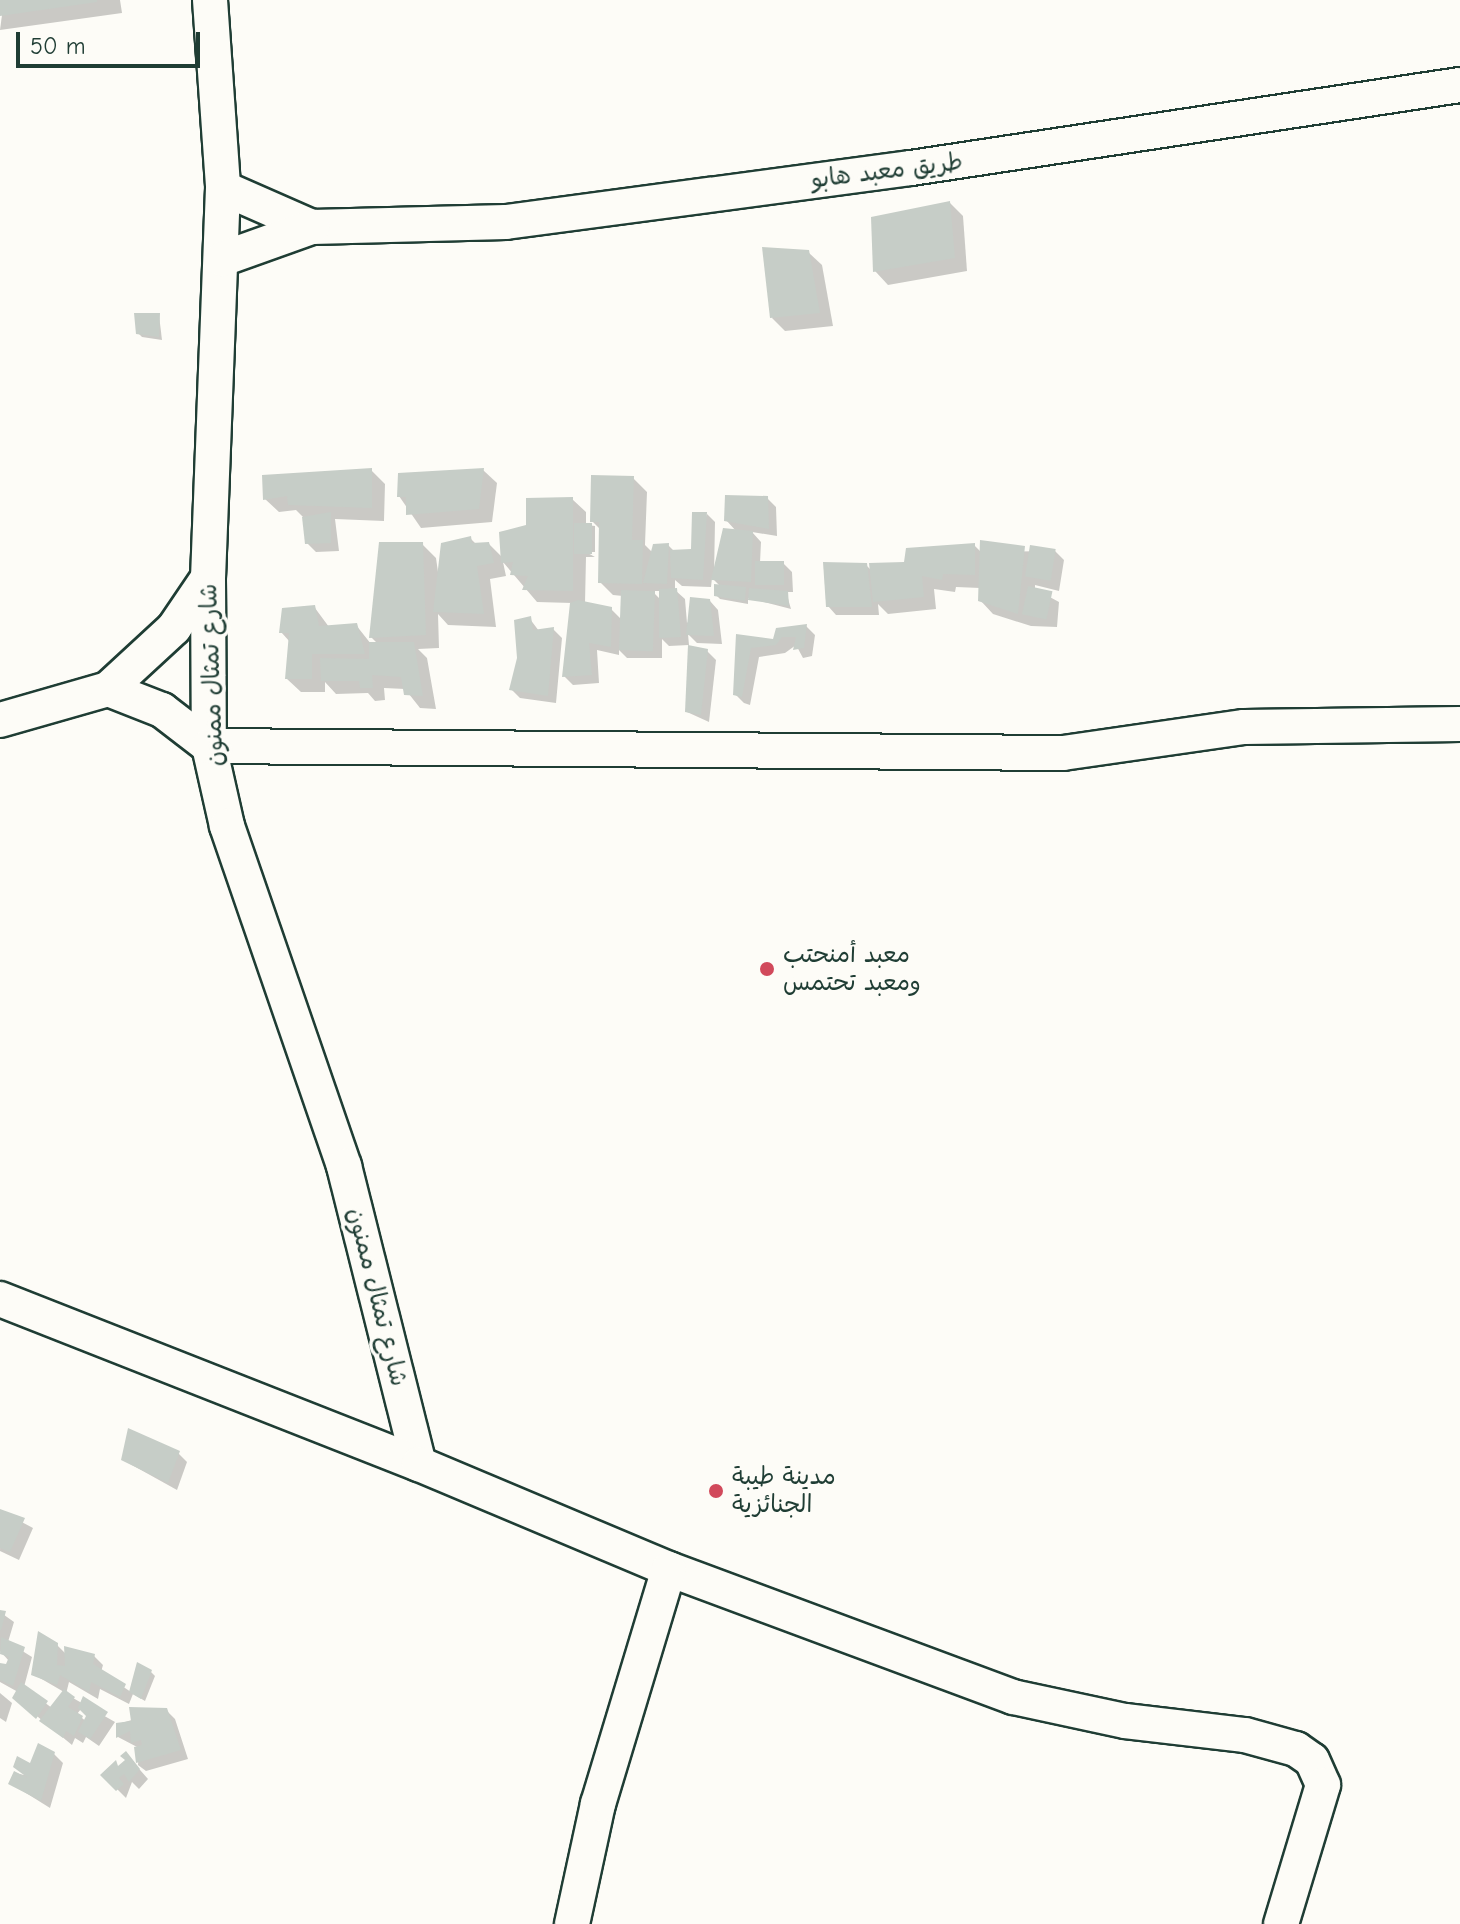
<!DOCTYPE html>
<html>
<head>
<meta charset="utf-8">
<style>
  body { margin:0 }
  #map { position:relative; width:1460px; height:1924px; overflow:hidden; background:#fdfcf7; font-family:"Comic Neue","Playpen Sans Arabic",sans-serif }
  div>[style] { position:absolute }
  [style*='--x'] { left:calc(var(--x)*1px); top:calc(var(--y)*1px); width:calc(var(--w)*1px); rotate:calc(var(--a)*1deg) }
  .shadow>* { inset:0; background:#0003 }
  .building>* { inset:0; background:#c6cdc7; transform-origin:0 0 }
  .roads { filter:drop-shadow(2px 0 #1f3d34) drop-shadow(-2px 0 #1f3d34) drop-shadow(0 2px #1f3d34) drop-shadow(0 -2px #1f3d34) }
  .minor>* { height:34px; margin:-17px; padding:0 17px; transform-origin:17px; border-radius:17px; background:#fdfcf7 }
  .dots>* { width:22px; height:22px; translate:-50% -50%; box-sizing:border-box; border:4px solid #fdfcf7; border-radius:50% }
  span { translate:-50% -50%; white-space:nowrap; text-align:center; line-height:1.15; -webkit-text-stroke:7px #fdfcf7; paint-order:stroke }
  .street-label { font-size:24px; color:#1f3d34 }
  .poi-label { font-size:24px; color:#1f3d34 }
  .left { translate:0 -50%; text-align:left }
  .scale { position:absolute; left:16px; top:32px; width:184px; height:36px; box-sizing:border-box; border:4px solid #1f3d34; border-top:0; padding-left:10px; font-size:24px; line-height:28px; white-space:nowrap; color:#1f3d34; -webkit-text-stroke:6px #fdfcf7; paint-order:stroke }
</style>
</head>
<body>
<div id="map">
  <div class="shadow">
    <div style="clip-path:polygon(4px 0,120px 0,122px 13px,0 30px)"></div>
    <div style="clip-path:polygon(950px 203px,963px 216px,967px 271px,888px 285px,875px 271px)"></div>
    <div style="clip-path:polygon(808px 252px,822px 265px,833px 326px,785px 331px,772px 318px)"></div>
    <div style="clip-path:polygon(159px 315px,162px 340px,142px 337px,138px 333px)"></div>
    <div style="clip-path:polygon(371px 470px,385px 484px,384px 521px,335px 519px,339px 551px,316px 552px,307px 543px,304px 518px,296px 510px,279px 512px,265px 499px)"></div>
    <div style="clip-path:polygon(483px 470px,497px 483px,492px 522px,421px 528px,399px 496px)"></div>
    <div style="clip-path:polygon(evenodd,633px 478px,647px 492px,645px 545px,653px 553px,668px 545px,675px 552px,693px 551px,707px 514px,715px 522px,714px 576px,736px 531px,726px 520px,767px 498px,776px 507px,777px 536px,752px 532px,761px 542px,760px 563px,783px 563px,792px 572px,793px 592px,786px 592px,791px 609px,748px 598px,748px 604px,720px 599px,716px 595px,720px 586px,712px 578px,711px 587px,682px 586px,675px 580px,675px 590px,685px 599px,687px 623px,710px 601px,718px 610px,722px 644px,697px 643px,688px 634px,689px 645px,669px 646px,662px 639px,662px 658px,627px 658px,619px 650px,619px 655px,597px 650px,599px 683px,573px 685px,564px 676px,572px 603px,537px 602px,503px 562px,506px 576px,490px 579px,496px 627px,448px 625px,438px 614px,439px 648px,418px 649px,427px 658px,436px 709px,420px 708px,405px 689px,384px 688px,385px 700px,375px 701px,368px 693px,336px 694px,325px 682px,325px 692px,301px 692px,287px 679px,290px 642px,281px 632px,315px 608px,329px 627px,356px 625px,371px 644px,378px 644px,371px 637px,422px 544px,436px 558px,439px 579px,470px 538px,477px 545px,489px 544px,503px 558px,528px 526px,572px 499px,586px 512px,586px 525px,595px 526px,595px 552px,586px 552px,595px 557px,586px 557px,585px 604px,611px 609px,621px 619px,623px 596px,613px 595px,600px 582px,601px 530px,592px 521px,633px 478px,655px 591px,661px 591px,661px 600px,655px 594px,655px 591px)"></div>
    <div style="clip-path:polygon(974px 545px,981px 552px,1055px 551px,1064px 560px,1059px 591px,1035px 585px,1035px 589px,1059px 602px,1057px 627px,1031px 626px,993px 614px,980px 600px,980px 588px,956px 587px,955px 592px,934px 589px,936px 609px,888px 614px,878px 604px,879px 615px,836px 615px,828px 606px,866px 565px,872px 571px)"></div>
    <div style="clip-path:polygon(530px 619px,539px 631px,553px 629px,562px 638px,556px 703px,520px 698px,511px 689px)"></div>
    <div style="clip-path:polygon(806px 626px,815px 635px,812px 656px,803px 658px,796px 645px,785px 653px,759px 657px,750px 705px,744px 703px,735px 694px,737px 636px,774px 641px,777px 630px)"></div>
    <div style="clip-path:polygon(707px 651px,716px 660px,709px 722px,687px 712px)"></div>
    <div style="clip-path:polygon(178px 1453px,187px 1462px,177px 1490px,123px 1460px)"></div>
    <div style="clip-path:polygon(1px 1511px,33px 1528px,19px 1560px,0 1551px)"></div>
    <div style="clip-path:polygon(evenodd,0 1612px,14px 1622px,8px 1642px,32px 1657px,24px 1687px,52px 1708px,64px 1692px,33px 1674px,57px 1645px,66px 1654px,94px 1656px,103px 1665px,101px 1672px,131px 1692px,151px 1672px,155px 1676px,145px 1701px,133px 1694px,129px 1704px,100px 1689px,98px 1699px,69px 1682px,66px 1694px,115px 1722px,99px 1746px,86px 1737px,83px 1743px,75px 1738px,72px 1745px,15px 1698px,18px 1692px,0 1682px,0 1665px,8px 1666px,9px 1661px,0 1651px,0 1612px,81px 1709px,90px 1717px,87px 1722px,77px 1714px,81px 1709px)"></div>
    <div style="clip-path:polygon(0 1693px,12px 1703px,6px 1722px,0 1718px)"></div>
    <div style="clip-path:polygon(166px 1710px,175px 1719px,188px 1759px,146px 1771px,138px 1765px,139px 1748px,118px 1737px,118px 1724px)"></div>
    <div style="clip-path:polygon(54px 1754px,63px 1763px,50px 1808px,10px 1783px,15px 1773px,24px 1775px)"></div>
    <div style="clip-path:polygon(126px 1754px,148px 1779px,139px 1789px,132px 1782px,126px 1798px,103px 1775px,127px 1761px)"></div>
  </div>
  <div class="building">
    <div style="clip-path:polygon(0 0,97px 0,97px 2px,0 16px)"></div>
    <div style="clip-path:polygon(950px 201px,955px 258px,873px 272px,871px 217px)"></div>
    <div style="clip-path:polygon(762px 247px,809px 250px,820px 313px,770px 318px)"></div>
    <div style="clip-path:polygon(134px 313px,160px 313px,159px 337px,136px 334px)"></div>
    <div style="clip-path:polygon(372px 468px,372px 508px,288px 505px,287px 496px,263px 500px,262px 475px)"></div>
    <div style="clip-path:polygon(484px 468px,479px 509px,406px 515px,406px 497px,397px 497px,398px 473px)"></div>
    <div style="clip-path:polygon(591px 475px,634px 476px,632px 540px,643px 540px,642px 584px,598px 583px,599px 522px,590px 522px)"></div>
    <div style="clip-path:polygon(725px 495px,768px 496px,769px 529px,724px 521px)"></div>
    <div style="clip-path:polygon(573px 497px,573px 591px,522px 590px,528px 576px,510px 575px,513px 562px,501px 563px,499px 532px,526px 525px,526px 498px)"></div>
    <div style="clip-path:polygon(331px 512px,331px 543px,305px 544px,302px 517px)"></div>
    <div style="clip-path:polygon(692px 512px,707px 512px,703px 580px,671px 578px,670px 550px,691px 549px)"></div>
    <div style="left:574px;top:523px;width:18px;height:31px"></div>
    <div style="clip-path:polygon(723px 528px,753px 531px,751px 582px,711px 580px)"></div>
    <div style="clip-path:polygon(471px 536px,472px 543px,489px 542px,494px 563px,477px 566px,484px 614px,433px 612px,441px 543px)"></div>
    <div style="clip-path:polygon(980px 540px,1025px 546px,1018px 614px,978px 601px)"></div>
    <div style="clip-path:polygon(379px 542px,423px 542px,426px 635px,369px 638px)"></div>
    <div style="clip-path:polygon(669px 543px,667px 584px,643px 583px,653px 544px)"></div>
    <div style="clip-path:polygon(975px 543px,975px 575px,943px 574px,942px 580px,922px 576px,924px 597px,873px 602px,869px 563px,904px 562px,906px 548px)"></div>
    <div style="left:1030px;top:545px;width:26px;height:32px;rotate:9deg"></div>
    <div style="left:755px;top:561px;width:29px;height:24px"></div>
    <div style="clip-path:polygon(823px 562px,867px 563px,872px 607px,826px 607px)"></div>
    <div style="clip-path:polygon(714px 584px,746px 587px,745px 601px,714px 596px)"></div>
    <div style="left:1028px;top:586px;width:25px;height:29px;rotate:12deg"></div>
    <div style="clip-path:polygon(677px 588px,681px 637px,659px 638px,659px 589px)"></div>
    <div style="clip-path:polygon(749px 588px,788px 591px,789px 606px,748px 600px)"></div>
    <div style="left:621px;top:590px;width:34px;height:60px;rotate:2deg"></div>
    <div style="clip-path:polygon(690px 597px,710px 599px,714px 636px,686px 635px)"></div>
    <div style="clip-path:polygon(578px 600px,612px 607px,611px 647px,589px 643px,592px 675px,562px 677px,570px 603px)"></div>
    <div style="clip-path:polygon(315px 605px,319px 626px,357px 623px,365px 654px,312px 654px,312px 679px,285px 679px,289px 633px,279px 633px,282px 608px)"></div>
    <div style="clip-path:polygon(531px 616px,533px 630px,554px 627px,548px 696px,509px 690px,517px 658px,514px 620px)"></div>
    <div style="clip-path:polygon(807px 624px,804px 648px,793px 650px,796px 637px,782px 637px,776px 645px,751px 648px,742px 697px,733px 695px,736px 634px,773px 639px,776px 628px)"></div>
    <div style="clip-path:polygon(369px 642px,414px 642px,423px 696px,404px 695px,401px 677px,372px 675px,373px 688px,360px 688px,359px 681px,321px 681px,320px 658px,369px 659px)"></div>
    <div style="clip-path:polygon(688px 645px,708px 649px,701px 715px,685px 712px)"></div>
    <div style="clip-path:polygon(128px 1428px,180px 1451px,168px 1483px,121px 1460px)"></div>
    <div style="clip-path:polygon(0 1509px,25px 1518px,10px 1552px,0 1548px)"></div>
    <div style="clip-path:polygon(0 1610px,6px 1611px,1px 1630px,0 1630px)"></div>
    <div style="clip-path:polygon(38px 1631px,58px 1643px,57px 1665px,65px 1666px,64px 1646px,95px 1654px,93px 1664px,126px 1684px,120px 1697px,91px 1682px,89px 1692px,60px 1675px,57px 1685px,31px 1675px)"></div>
    <div style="clip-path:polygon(1px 1637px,25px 1647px,13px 1686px,0 1680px,0 1663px,6px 1664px,9px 1657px,0 1654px)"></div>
    <div style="clip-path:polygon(137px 1662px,152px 1670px,141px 1699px,129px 1692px)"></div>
    <div style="clip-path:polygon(21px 1682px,48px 1701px,36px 1719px,12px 1698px)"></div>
    <div style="clip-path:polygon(64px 1689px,75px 1697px,68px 1707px,83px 1716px,74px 1736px,66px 1731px,63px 1738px,39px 1721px)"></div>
    <div style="clip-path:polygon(83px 1696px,108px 1712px,90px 1739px,78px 1732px,86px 1716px,78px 1708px)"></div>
    <div style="clip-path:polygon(129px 1707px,167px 1708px,181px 1750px,136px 1763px,134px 1747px,142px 1745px,141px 1740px,131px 1743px,130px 1731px,116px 1738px,116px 1723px,131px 1721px)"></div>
    <div style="clip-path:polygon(38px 1743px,55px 1752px,41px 1801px,8px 1784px,14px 1771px,28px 1778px,13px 1767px,17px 1756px,30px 1763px)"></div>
    <div style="clip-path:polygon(126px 1751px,140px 1769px,129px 1782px,124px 1774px,119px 1778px,124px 1784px,116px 1791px,100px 1775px,116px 1760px,118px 1766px,125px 1760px,120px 1756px)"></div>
  </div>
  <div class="roads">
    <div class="minor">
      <div style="--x:210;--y:0;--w:188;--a:86"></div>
      <div style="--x:223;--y:188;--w:390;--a:92.2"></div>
      <div style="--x:208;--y:578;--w:168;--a:89.7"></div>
      <div style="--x:209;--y:746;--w:82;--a:77.3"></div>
      <div style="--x:227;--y:826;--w:360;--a:71"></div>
      <div style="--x:344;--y:1166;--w:307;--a:75.9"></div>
      <div style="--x:223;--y:188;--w:97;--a:23.7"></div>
      <div style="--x:312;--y:227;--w:194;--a:-1.5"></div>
      <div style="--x:506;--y:222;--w:409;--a:-7.6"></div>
      <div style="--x:911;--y:168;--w:555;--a:-8.6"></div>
      <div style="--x:222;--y:259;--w:96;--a:-19.6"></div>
      <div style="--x:108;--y:689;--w:58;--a:21.3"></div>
      <div style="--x:162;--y:710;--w:59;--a:37.5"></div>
      <div style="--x:209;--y:746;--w:854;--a:0.47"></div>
      <div style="--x:1063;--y:753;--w:183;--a:-8.2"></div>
      <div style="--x:1244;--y:727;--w:216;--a:-0.8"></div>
      <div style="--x:0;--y:720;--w:112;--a:-16"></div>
      <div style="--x:108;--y:689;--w:90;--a:-42.7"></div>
      <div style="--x:174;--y:628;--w:60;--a:-55.8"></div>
      <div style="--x:0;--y:1299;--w:450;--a:21.5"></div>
      <div style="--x:419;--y:1464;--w:271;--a:22.8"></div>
      <div style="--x:669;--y:1569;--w:367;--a:20.4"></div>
      <div style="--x:1013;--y:1697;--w:115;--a:12.1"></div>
      <div style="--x:1125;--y:1721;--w:121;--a:6.7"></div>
      <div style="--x:1245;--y:1735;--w:53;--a:15.4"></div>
      <div style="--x:1296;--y:1749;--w:19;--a:35"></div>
      <div style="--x:1312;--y:1760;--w:27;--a:66"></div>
      <div style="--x:1323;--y:1785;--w:145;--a:106.8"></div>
      <div style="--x:572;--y:1924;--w:123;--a:-77.8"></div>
      <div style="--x:598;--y:1804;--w:245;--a:-73.2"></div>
    </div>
  </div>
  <div class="dots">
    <div style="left:767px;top:969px;background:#d1495b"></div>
    <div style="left:716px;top:1491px;background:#d1495b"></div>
  </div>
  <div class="street-label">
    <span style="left:887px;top:171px;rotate:-7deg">طريق معبد هابو</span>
    <span style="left:212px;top:675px;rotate:-92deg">شارع تمثال ممنون</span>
    <span style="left:377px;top:1297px;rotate:76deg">شارع تمثال ممنون</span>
  </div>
  <div class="poi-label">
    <span class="left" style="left:783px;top:969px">معبد أمنحتب<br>ومعبد تحتمس</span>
    <span class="left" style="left:732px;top:1491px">مدينة طيبة<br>الجنائزية</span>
  </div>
  <div class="scale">50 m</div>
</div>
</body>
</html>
